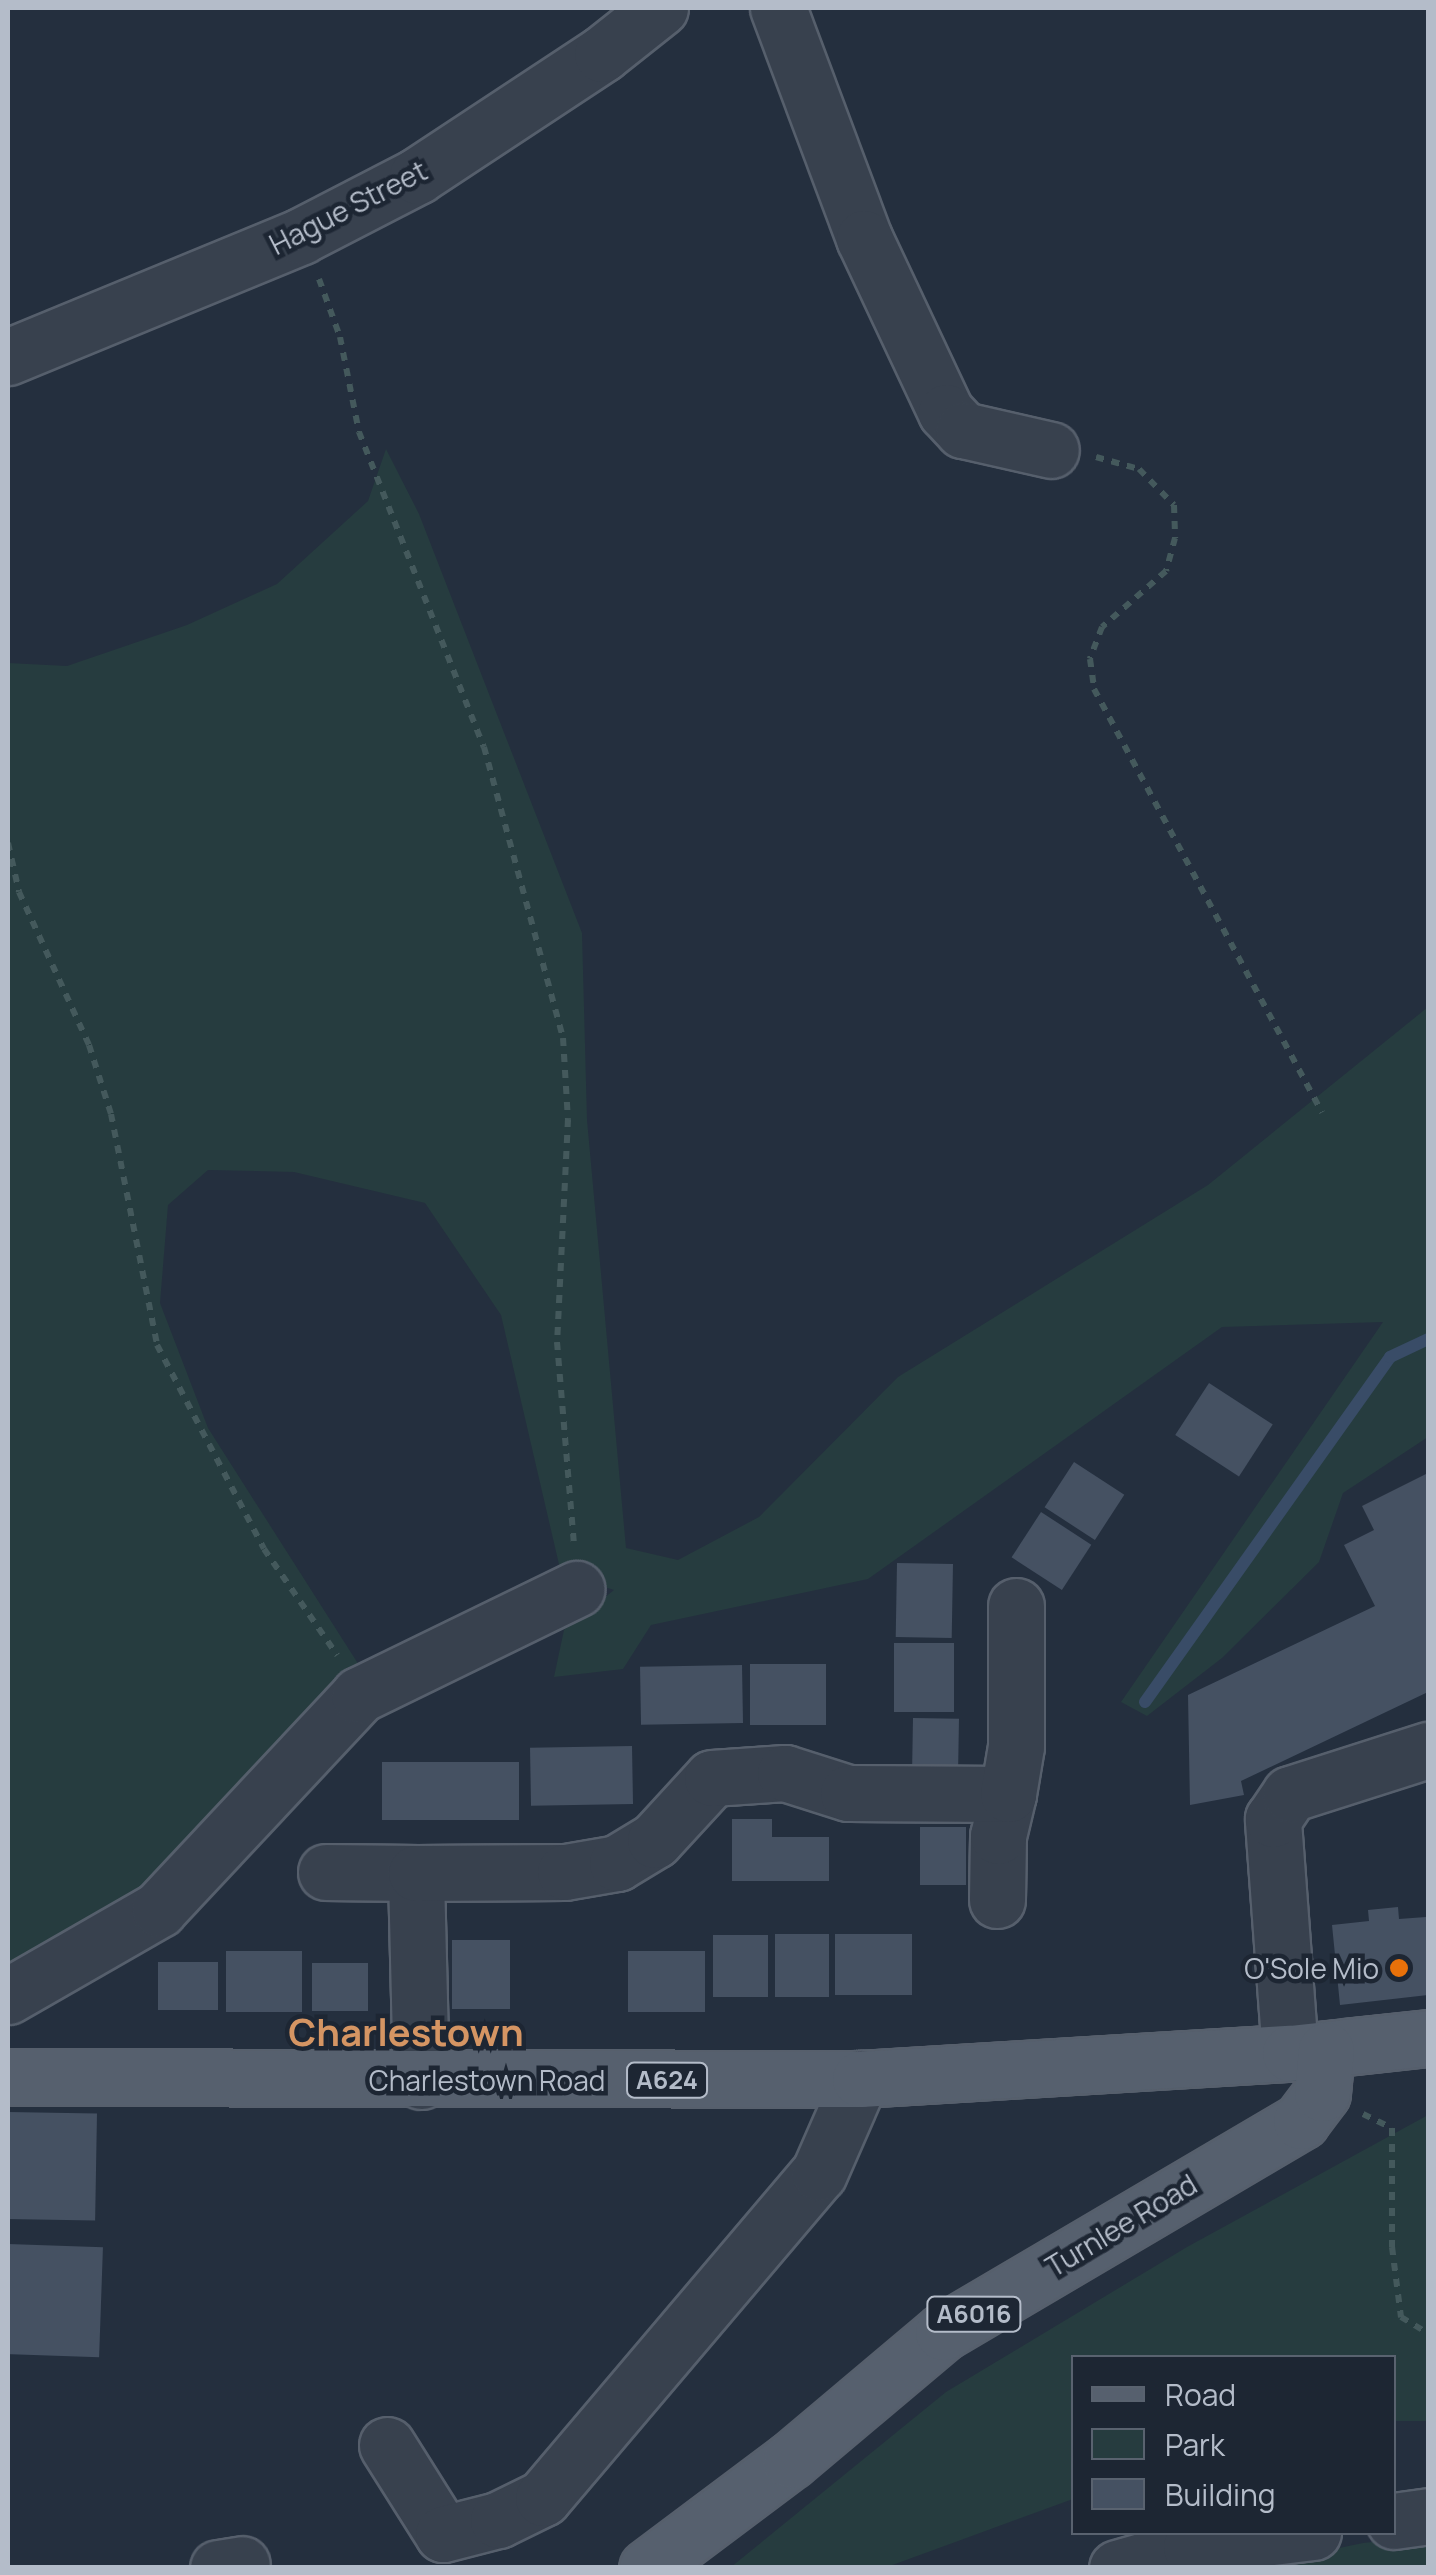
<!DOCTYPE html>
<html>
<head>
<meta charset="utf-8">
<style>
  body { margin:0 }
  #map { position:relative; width:1436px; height:2575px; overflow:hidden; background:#242f3e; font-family:Manrope,sans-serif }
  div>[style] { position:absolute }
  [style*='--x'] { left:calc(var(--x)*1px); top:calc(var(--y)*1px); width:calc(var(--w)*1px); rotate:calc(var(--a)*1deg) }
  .green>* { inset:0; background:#263c3f }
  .stream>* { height:12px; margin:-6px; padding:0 6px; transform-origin:6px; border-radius:6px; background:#394c67 }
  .building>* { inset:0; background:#455162; transform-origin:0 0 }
  .path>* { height:6px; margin-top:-3px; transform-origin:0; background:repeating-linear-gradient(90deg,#44595c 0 8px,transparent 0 16px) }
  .roads { filter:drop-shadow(2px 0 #565f6c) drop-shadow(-2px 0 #565f6c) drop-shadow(0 2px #565f6c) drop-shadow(0 -2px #565f6c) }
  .minor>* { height:55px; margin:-27.5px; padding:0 27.5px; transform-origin:27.5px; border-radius:27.5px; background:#38414e }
  .major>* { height:55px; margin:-27.5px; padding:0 27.5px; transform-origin:27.5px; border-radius:27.5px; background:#56606e }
  .dots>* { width:28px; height:28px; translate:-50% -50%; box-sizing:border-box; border:5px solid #1d2633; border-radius:50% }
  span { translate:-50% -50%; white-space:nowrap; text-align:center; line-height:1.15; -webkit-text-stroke:9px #1d2633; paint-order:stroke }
  .shield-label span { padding:2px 8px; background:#1d2633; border:2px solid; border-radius:8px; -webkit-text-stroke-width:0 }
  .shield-label { font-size:25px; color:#b4bcc9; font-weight:700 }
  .street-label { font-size:28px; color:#b4bcc9 }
  .poi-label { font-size:28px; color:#b4bcc9 }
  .right { translate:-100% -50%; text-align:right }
  .district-label { font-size:38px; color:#d59563; font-weight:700 }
  .frame { position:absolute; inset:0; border:10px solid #b4bcc9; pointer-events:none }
  .legend { position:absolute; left:1071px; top:2355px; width:325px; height:180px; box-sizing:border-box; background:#1d2633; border:2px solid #59626f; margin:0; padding:12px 18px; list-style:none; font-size:30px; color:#b4bcc9 }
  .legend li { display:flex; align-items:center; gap:20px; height:50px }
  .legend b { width:50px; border:2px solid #59626f }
</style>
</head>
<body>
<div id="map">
  <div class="green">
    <div style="clip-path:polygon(386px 449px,419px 514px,582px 933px,587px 1120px,626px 1548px,678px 1560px,759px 1517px,898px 1377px,1208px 1185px,1428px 1007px,1428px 1437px,1343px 1493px,1319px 1562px,1222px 1658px,1147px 1716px,1121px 1702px,1383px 1322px,1222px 1327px,868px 1579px,651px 1625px,623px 1669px,554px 1677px,564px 1630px,614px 1590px,561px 1573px,501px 1315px,425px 1203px,294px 1172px,208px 1170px,168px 1205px,160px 1303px,208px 1428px,364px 1673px,196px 1852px,8px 1985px,8px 663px,67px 666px,187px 625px,277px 584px,368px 501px)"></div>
    <div style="clip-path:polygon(1428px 2115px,1428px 2421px,1394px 2421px,1394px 2358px,1074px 2358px,1073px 2499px,887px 2567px,731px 2567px,946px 2392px,1187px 2247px)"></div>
    <div style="clip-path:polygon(1428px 2536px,1428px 2567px,1243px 2568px,1363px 2543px)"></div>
  </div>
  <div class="stream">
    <div style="--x:1145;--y:1702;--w:423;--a:-54.6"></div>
    <div style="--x:1390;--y:1357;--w:42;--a:-25.3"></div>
  </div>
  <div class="building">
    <div style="left:1209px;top:1383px;width:76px;height:62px;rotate:33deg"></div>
    <div style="left:1074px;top:1462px;width:60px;height:54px;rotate:33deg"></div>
    <div style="clip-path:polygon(1428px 1473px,1428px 1692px,1241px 1781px,1244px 1795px,1190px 1805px,1188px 1695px,1375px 1606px,1344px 1545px,1374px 1530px,1362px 1506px)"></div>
    <div style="left:1041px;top:1512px;width:60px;height:54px;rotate:33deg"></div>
    <div style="left:897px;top:1563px;width:56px;height:74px;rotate:1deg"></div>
    <div style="left:894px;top:1643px;width:60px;height:69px"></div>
    <div style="left:750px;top:1664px;width:76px;height:61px"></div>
    <div style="left:742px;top:1665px;width:58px;height:102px;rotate:89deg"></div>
    <div style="left:913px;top:1718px;width:46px;height:55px;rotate:1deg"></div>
    <div style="left:632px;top:1746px;width:58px;height:102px;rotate:89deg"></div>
    <div style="left:382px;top:1762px;width:137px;height:58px"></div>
    <div style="clip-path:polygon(732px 1819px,772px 1819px,772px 1837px,829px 1837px,829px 1881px,732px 1881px)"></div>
    <div style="left:920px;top:1827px;width:46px;height:58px"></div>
    <div style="clip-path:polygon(1398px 1907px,1399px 1919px,1426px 1917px,1428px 1995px,1340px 2005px,1332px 1925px,1369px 1921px,1368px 1910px)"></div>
    <div style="left:775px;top:1934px;width:54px;height:63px"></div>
    <div style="left:912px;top:1934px;width:61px;height:77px;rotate:90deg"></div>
    <div style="left:713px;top:1935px;width:55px;height:62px"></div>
    <div style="left:452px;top:1940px;width:58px;height:69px"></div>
    <div style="left:226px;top:1951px;width:76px;height:61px"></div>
    <div style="left:705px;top:1951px;width:61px;height:77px;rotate:90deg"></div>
    <div style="left:158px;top:1962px;width:60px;height:48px"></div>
    <div style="left:312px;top:1963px;width:56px;height:48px"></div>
    <div style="left:8px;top:2112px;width:89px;height:107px;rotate:1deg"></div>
    <div style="left:8px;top:2244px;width:95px;height:110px;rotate:2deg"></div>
  </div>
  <div class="path">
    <div style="--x:319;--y:279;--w:62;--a:70.1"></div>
    <div style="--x:340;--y:337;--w:97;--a:78.7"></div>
    <div style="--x:359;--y:432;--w:339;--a:68.4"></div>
    <div style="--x:484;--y:747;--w:302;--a:74.8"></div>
    <div style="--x:563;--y:1038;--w:81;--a:86.5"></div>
    <div style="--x:568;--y:1119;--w:223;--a:92.8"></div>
    <div style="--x:557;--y:1342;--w:203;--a:85.2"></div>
    <div style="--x:1096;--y:457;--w:45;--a:15.6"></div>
    <div style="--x:1139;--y:469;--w:50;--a:45.8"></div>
    <div style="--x:1174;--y:505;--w:33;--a:88"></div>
    <div style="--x:1175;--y:538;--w:34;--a:105"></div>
    <div style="--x:1166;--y:571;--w:85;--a:138.8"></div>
    <div style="--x:1102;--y:627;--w:34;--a:111"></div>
    <div style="--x:1090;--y:659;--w:30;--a:82"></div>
    <div style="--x:1094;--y:689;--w:481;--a:61.7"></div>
    <div style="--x:8;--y:843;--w:50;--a:77.3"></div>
    <div style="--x:19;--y:892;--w:168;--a:65.4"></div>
    <div style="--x:89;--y:1045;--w:72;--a:72.3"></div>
    <div style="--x:111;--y:1114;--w:236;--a:78.7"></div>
    <div style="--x:157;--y:1345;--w:230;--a:62.3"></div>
    <div style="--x:264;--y:1549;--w:129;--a:55.4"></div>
    <div style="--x:1363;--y:2114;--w:32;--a:26"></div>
    <div style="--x:1392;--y:2128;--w:119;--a:90"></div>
    <div style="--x:1392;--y:2247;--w:71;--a:82.7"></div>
    <div style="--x:1401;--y:2317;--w:31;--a:31"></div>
  </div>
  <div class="roads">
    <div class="minor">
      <div style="--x:778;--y:8;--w:246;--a:69.5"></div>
      <div style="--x:864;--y:238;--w:192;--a:64.8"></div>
      <div style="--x:946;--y:412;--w:25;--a:47"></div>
      <div style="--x:963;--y:430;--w:90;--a:12.8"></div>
      <div style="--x:8;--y:357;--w:317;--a:-22.4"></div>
      <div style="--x:301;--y:236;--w:131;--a:-27.3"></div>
      <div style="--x:417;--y:176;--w:222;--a:-33.4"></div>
      <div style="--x:602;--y:54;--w:74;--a:-38.4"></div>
      <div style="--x:326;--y:1872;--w:90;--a:0.6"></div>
      <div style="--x:997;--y:1900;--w:64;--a:-89.1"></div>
      <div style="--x:998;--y:1836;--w:43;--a:-76.6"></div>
      <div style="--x:8;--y:1996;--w:174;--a:-29.9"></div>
      <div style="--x:159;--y:1909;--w:293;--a:-46.9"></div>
      <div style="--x:359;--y:1695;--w:242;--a:-26"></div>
      <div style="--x:1290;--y:2053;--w:235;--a:-94.2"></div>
      <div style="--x:1273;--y:1819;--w:30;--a:-56"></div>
      <div style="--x:1290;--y:1794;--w:145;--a:-17.7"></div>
      <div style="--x:421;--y:2081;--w:208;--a:-91.4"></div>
      <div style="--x:416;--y:1873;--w:149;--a:-0.4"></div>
      <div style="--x:565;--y:1872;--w:53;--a:-9.8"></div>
      <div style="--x:617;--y:1863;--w:44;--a:-31.2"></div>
      <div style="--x:655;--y:1840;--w:84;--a:-47.4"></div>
      <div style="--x:712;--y:1778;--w:73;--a:-3.9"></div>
      <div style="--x:785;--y:1773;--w:66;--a:17.6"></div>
      <div style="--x:848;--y:1793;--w:160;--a:0.4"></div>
      <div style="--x:1008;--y:1794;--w:49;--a:-80.5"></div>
      <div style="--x:1016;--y:1746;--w:140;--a:-90"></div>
      <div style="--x:387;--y:2445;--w:105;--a:57.8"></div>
      <div style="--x:443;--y:2534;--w:57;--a:-14.3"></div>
      <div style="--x:498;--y:2520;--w:50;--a:-26.1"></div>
      <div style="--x:543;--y:2498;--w:426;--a:-49.7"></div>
      <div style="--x:819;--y:2173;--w:103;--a:-66.4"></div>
      <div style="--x:1394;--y:2521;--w:34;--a:-8"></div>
      <div style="--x:218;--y:2568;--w:24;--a:-9"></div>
      <div style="--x:1117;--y:2568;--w:77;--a:-15.8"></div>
      <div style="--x:1191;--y:2547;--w:123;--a:-7"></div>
    </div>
    <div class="major">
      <div style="--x:8;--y:2077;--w:852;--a:0.13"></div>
      <div style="--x:860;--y:2079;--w:431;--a:-3.5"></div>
      <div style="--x:1290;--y:2053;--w:139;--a:-6.2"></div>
      <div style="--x:647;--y:2568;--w:180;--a:-36.9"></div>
      <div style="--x:791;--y:2460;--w:199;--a:-40.1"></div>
      <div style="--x:943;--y:2332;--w:416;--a:-30.5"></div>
      <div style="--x:1301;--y:2121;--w:35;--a:-53"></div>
      <div style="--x:1322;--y:2093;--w:43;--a:-84.7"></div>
    </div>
  </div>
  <div class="dots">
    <div style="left:1399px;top:1968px;background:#e8710a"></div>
  </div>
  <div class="shield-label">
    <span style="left:667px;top:2080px">A624</span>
    <span style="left:974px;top:2314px">A6016</span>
  </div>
  <div class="street-label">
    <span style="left:348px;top:207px;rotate:-27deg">Hague Street</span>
    <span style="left:487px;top:2080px">Charlestown Road</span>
    <span style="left:1121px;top:2225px;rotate:-31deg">Turnlee Road</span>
  </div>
  <div class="poi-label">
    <span class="right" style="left:1379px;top:1968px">O'Sole Mio</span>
  </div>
  <div class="district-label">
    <span style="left:406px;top:2032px">Charlestown</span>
  </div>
  <div class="frame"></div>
  <ul class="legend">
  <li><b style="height:12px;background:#56606e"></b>Road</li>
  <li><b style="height:28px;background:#263c3f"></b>Park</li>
  <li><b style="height:28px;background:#455162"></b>Building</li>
  </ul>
</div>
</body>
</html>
